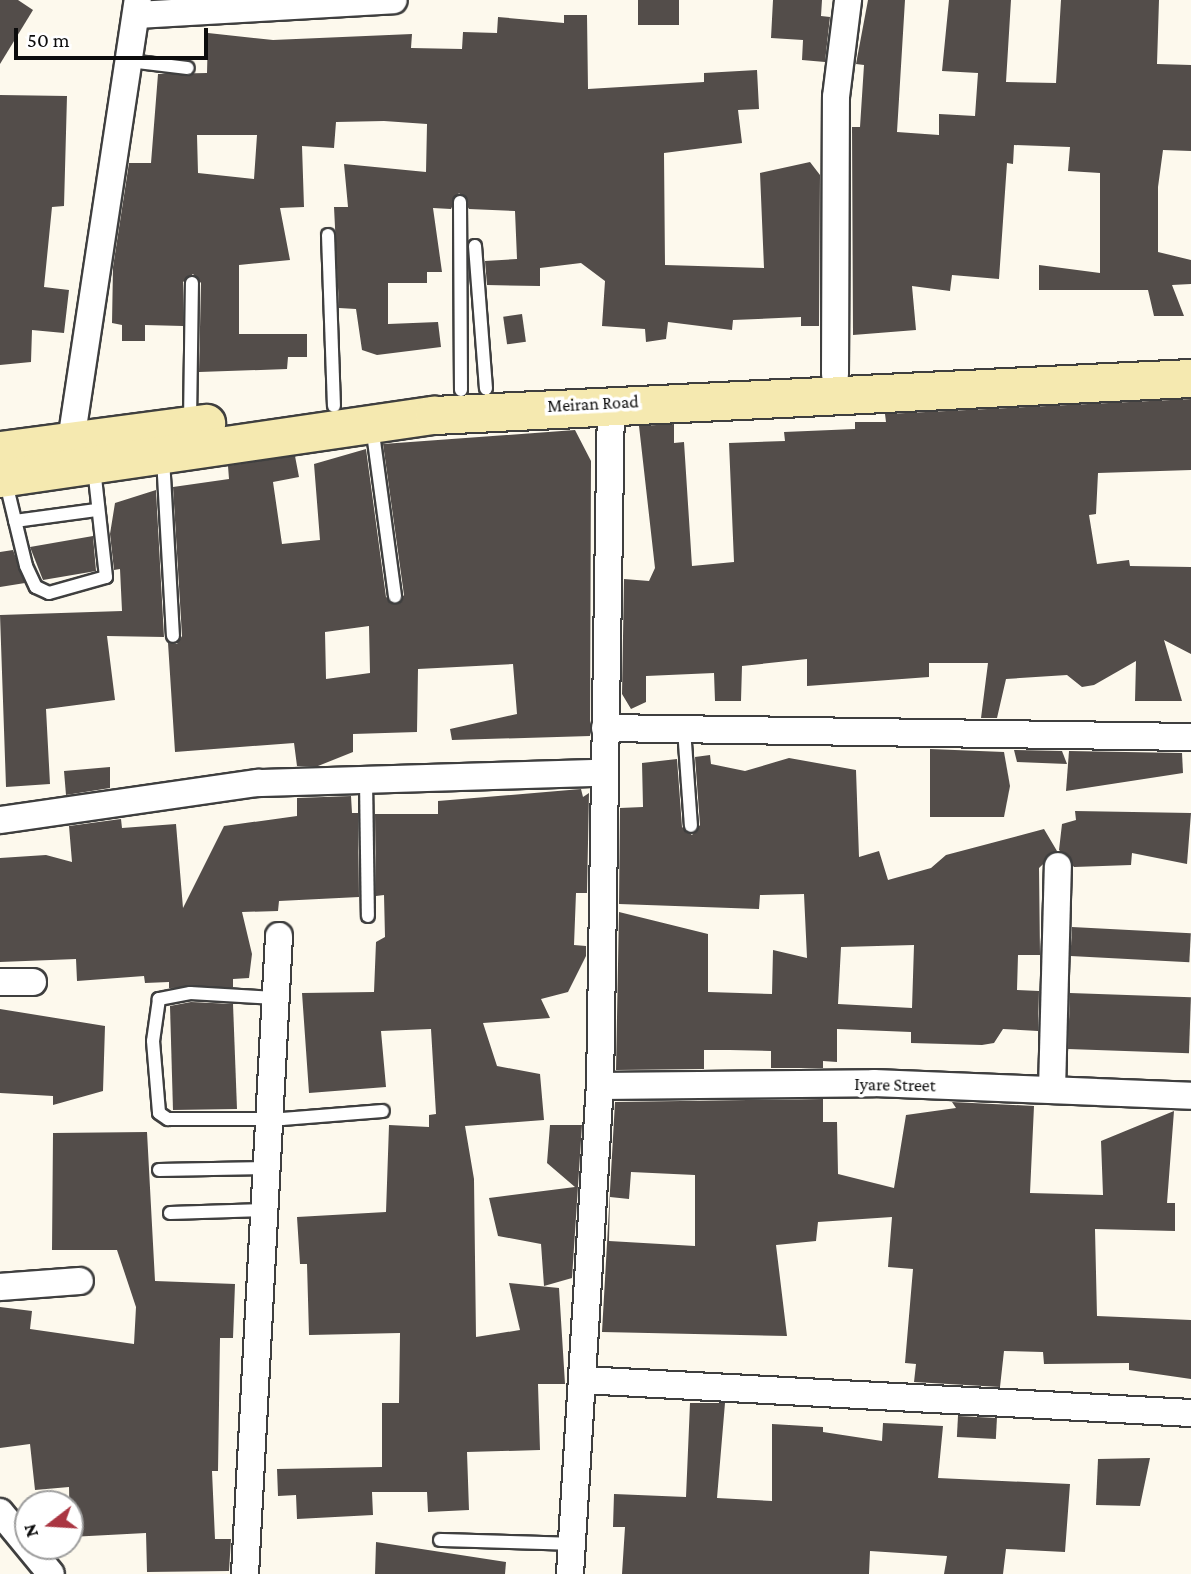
<!DOCTYPE html>
<html>
<head>
<meta charset="utf-8">
<style>
  body { margin:0 }
  #map { position:relative; width:1191px; height:1574px; overflow:hidden; background:#fdf9ed; font-family:"Crimson Pro",serif }
  div>[style] { position:absolute }
  [style*='--x'] { left:calc(var(--x)*1px); top:calc(var(--y)*1px); width:calc(var(--w)*1px); rotate:calc(var(--a)*1deg) }
  .building>* { inset:0; background:#534d4a; transform-origin:0 0 }
  .roads { filter:drop-shadow(2px 0 #3f3f3f) drop-shadow(-2px 0 #3f3f3f) drop-shadow(0 2px #3f3f3f) drop-shadow(0 -2px #3f3f3f) }
  .service>* { height:12px; margin:-6px; padding:0 6px; transform-origin:6px; border-radius:6px; background:#fff }
  .minor>* { height:26px; margin:-13px; padding:0 13px; transform-origin:13px; border-radius:13px; background:#fff }
  .secondary>* { height:37px; margin:-18.5px; padding:0 18.5px; transform-origin:18.5px; border-radius:18.5px; background:#f5e9b0 }
  span { translate:-50% -50%; white-space:nowrap; text-align:center; line-height:1.15; -webkit-text-stroke:7px #fff; paint-order:stroke }
  .street-label { font-size:18px; color:#0c0c0c }
  .north { position:absolute; left:14px; top:1490px; width:70px; height:70px; box-sizing:border-box; background:#fff; border:2px solid #9e9e9e; border-radius:50%; rotate:253deg; font-size:19px; font-weight:700; line-height:28px; text-align:center; color:#0c0c0c }
  .north::after { content:''; display:block; margin:auto; width:24px; height:32px; background:#aa3642; clip-path:polygon(50% 0,100% 100%,50% 72%,0 100%) }
  .scale { position:absolute; left:14px; top:28px; width:194px; height:32px; box-sizing:border-box; border:4px solid #0c0c0c; border-top:0; padding-left:9px; font-size:21px; line-height:24px; white-space:nowrap; color:#0c0c0c; -webkit-text-stroke:5px #fff; paint-order:stroke }
</style>
</head>
<body>
<div id="map">
  <div class="building">
    <div style="clip-path:polygon(0 0,18px 0,33px 10px,0 64px)"></div>
    <div style="left:638px;top:0;width:41px;height:25px"></div>
    <div style="clip-path:polygon(773px 0,822px 0,821px 16px,830px 17px,825px 62px,802px 60px,803px 40px,771px 38px)"></div>
    <div style="clip-path:polygon(868px 0,905px 0,897px 132px,939px 135px,939px 114px,975px 116px,978px 73px,942px 71px,949px 0,1011px 0,1006px 82px,1056px 83px,1061px 0,1159px 0,1157px 64px,1191px 65px,1191px 151px,1163px 150px,1158px 187px,1158px 252px,1191px 260px,1191px 284px,1172px 285px,1184px 316px,1154px 316px,1148px 290px,1039px 290px,1039px 265px,1100px 273px,1100px 173px,1068px 171px,1070px 147px,1014px 145px,1013px 164px,1007px 163px,999px 279px,952px 275px,950px 291px,912px 286px,916px 330px,853px 335px,852px 127px,860px 127px,864px 65px,856px 64px)"></div>
    <div style="clip-path:polygon(evenodd,564px 15px,587px 15px,588px 89px,704px 82px,704px 73px,757px 70px,759px 109px,738px 110px,742px 143px,664px 153px,665px 265px,764px 268px,760px 173px,810px 162px,820px 175px,819px 326px,801px 326px,801px 317px,733px 320px,732px 330px,668px 322px,666px 339px,646px 342px,645px 329px,602px 326px,605px 281px,581px 263px,540px 268px,540px 286px,487px 285px,485px 261px,517px 259px,515px 211px,469px 209px,459px 193px,451px 209px,433px 208px,442px 272px,427px 272px,427px 283px,388px 283px,388px 324px,438px 322px,441px 347px,377px 355px,362px 350px,356px 309px,339px 308px,334px 207px,348px 207px,344px 164px,426px 172px,427px 124px,384px 121px,336px 122px,334px 148px,302px 146px,304px 207px,280px 208px,290px 260px,239px 265px,239px 334px,307px 334px,307px 357px,288px 357px,287px 369px,199px 372px,201px 283px,193px 274px,183px 282px,183px 326px,145px 325px,145px 341px,122px 341px,122px 325px,112px 323px,113px 267px,129px 163px,151px 163px,158px 74px,207px 73px,208px 33px,273px 40px,412px 34px,411px 48px,462px 49px,463px 32px,497px 33px,498px 17px,564px 23px,564px 15px,197px 135px,257px 135px,254px 179px,198px 173px,197px 135px)"></div>
    <div style="clip-path:polygon(0 95px,67px 96px,64px 206px,52px 207px,44px 287px,69px 290px,64px 333px,32px 330px,31px 362px,0 365px)"></div>
    <div style="left:522px;top:314px;width:28px;height:19px;rotate:82deg"></div>
    <div style="clip-path:polygon(1191px 399px,1191px 470px,1098px 473px,1096px 514px,1089px 515px,1097px 564px,1129px 560px,1130px 566px,1191px 567px,1191px 654px,1164px 640px,1182px 701px,1135px 701px,1136px 661px,1094px 685px,1082px 687px,1067px 675px,1006px 679px,997px 718px,981px 718px,988px 663px,929px 663px,929px 677px,807px 686px,807px 659px,742px 666px,741px 701px,715px 701px,714px 673px,646px 676px,646px 702px,631px 709px,622px 694px,624px 579px,649px 581px,655px 568px,639px 426px,674px 424px,674px 443px,684px 442px,692px 566px,734px 562px,729px 443px,785px 441px,784px 432px,855px 429px,855px 422px,886px 422px,885px 414px)"></div>
    <div style="clip-path:polygon(evenodd,575px 430px,591px 461px,590px 736px,452px 740px,450px 729px,517px 714px,513px 664px,418px 669px,417px 732px,353px 734px,353px 752px,318px 766px,297px 766px,294px 743px,175px 752px,168px 643px,177px 644px,182px 636px,173px 487px,229px 479px,228px 466px,295px 456px,299px 477px,273px 482px,282px 544px,320px 540px,314px 464px,366px 449px,386px 597px,397px 604px,404px 595px,383px 444px,575px 430px,369px 626px,370px 673px,326px 679px,325px 632px,369px 626px)"></div>
    <div style="clip-path:polygon(156px 490px,164px 637px,107px 636px,115px 700px,46px 709px,50px 784px,6px 787px,0 615px,122px 611px,120px 569px,114px 570px,110px 534px,115px 503px)"></div>
    <div style="clip-path:polygon(93px 536px,96px 571px,43px 580px,30px 547px)"></div>
    <div style="clip-path:polygon(13px 550px,25px 583px,0 587px,0 552px)"></div>
    <div style="clip-path:polygon(930px 749px,1004px 752px,1010px 786px,1004px 817px,930px 817px)"></div>
    <div style="clip-path:polygon(1014px 750px,1062px 751px,1067px 764px,1017px 762px)"></div>
    <div style="clip-path:polygon(1069px 751px,1182px 753px,1183px 773px,1066px 791px)"></div>
    <div style="clip-path:polygon(evenodd,710px 755px,711px 764px,745px 771px,789px 758px,856px 770px,859px 857px,879px 851px,888px 880px,931px 868px,946px 855px,1044px 829px,1057px 851px,1039px 868px,1040px 955px,1018px 955px,1017px 990px,1039px 991px,1038px 1031px,1003px 1029px,994px 1043px,982px 1045px,911px 1043px,911px 1032px,837px 1029px,837px 1062px,823px 1061px,823px 1068px,771px 1068px,771px 1051px,730px 1050px,704px 1050px,704px 1069px,616px 1070px,619px 912px,708px 934px,708px 992px,772px 994px,773px 950px,807px 958px,804px 894px,760px 895px,759px 909px,619px 904px,620px 808px,643px 807px,642px 763px,677px 759px,682px 827px,692px 835px,700px 825px,695px 757px,710px 755px,914px 945px,912px 1008px,838px 1004px,841px 947px,914px 945px)"></div>
    <div style="clip-path:polygon(110px 767px,110px 788px,66px 795px,64px 771px)"></div>
    <div style="clip-path:polygon(581px 789px,583px 797px,589px 793px,587px 893px,576px 893px,574px 945px,586px 946px,586px 956px,568px 992px,541px 999px,550px 1018px,483px 1023px,497px 1066px,540px 1074px,544px 1120px,465px 1126px,474px 1179px,476px 1337px,520px 1330px,509px 1283px,559px 1288px,565px 1384px,538px 1384px,540px 1450px,467px 1452px,469px 1510px,428px 1512px,427px 1492px,372px 1492px,373px 1515px,297px 1519px,296px 1495px,278px 1496px,277px 1469px,382px 1467px,382px 1403px,399px 1403px,400px 1333px,309px 1335px,307px 1264px,300px 1264px,297px 1217px,386px 1212px,389px 1125px,429px 1127px,429px 1115px,436px 1114px,431px 1029px,381px 1031px,386px 1087px,309px 1093px,302px 993px,374px 992px,376px 942px,385px 937px,384px 895px,376px 896px,375px 814px,438px 814px,438px 801px)"></div>
    <div style="clip-path:polygon(351px 796px,352px 813px,358px 813px,359px 897px,279px 901px,278px 911px,242px 912px,252px 954px,249px 978px,233px 979px,233px 987px,169px 988px,169px 982px,145px 983px,144px 976px,77px 981px,76px 959px,0 962px,0 858px,46px 855px,72px 862px,69px 826px,121px 819px,122px 828px,176px 824px,183px 908px,224px 826px,297px 816px,297px 798px)"></div>
    <div style="clip-path:polygon(1075px 811px,1191px 813px,1187px 864px,1132px 853px,1131px 865px,1074px 867px,1059px 850px,1062px 824px,1076px 820px)"></div>
    <div style="left:1072px;top:927px;width:119px;height:29px;rotate:3deg"></div>
    <div style="left:1070px;top:993px;width:121px;height:56px;rotate:2deg"></div>
    <div style="clip-path:polygon(191px 1002px,233px 1004px,237px 1109px,173px 1110px,170px 1006px)"></div>
    <div style="clip-path:polygon(0 1009px,105px 1026px,103px 1091px,53px 1105px,53px 1096px,0 1093px)"></div>
    <div style="clip-path:polygon(evenodd,823px 1099px,823px 1122px,837px 1122px,838px 1174px,894px 1188px,906px 1115px,956px 1108px,952px 1102px,1034px 1106px,1030px 1193px,1103px 1195px,1101px 1141px,1174px 1111px,1167px 1203px,1175px 1203px,1175px 1231px,1095px 1229px,1097px 1316px,1191px 1320px,1191px 1379px,1129px 1370px,1129px 1363px,1044px 1364px,1043px 1352px,1004px 1351px,1000px 1387px,914px 1382px,916px 1364px,905px 1363px,913px 1269px,888px 1267px,892px 1217px,818px 1222px,816px 1241px,776px 1245px,787px 1336px,602px 1332px,615px 1102px,823px 1099px,631px 1172px,695px 1175px,695px 1246px,609px 1241px,610px 1197px,629px 1199px,631px 1172px)"></div>
    <div style="clip-path:polygon(550px 1125px,582px 1125px,572px 1278px,544px 1286px,541px 1244px,498px 1236px,489px 1198px,575px 1187px,547px 1163px)"></div>
    <div style="clip-path:polygon(147px 1132px,155px 1281px,235px 1284px,233px 1338px,220px 1338px,218px 1471px,212px 1471px,215px 1539px,231px 1539px,229px 1571px,147px 1572px,146px 1533px,70px 1537px,69px 1487px,35px 1490px,30px 1444px,0 1448px,0 1307px,32px 1311px,30px 1329px,134px 1344px,136px 1307px,117px 1250px,52px 1250px,53px 1133px)"></div>
    <div style="clip-path:polygon(690px 1403px,725px 1403px,717px 1498px,772px 1501px,772px 1424px,823px 1427px,823px 1432px,882px 1441px,883px 1423px,943px 1426px,938px 1478px,1070px 1484px,1065px 1552px,1006px 1549px,1003px 1574px,944px 1574px,947px 1556px,870px 1551px,869px 1574px,622px 1574px,625px 1527px,613px 1527px,614px 1494px,686px 1497px)"></div>
    <div style="left:958px;top:1416px;width:39px;height:21px;rotate:3deg"></div>
    <div style="clip-path:polygon(1150px 1458px,1140px 1506px,1096px 1505px,1098px 1459px)"></div>
    <div style="clip-path:polygon(376px 1542px,506px 1562px,505px 1574px,375px 1574px)"></div>
  </div>
  <div class="roads">
    <div class="service">
      <div style="--x:129;--y:61;--w:59;--a:6.8"></div>
      <div style="--x:460;--y:202;--w:188;--a:89.7"></div>
      <div style="--x:328;--y:235;--w:171;--a:88"></div>
      <div style="--x:475;--y:246;--w:143;--a:85.6"></div>
      <div style="--x:190;--y:422;--w:139;--a:-89.2"></div>
      <div style="--x:372;--y:426;--w:172;--a:82.3"></div>
      <div style="--x:163;--y:458;--w:178;--a:86.8"></div>
      <div style="--x:5;--y:479;--w:89;--a:76.4"></div>
      <div style="--x:26;--y:566;--w:23;--a:65"></div>
      <div style="--x:36;--y:587;--w:14;--a:25"></div>
      <div style="--x:49;--y:593;--w:59;--a:-15.7"></div>
      <div style="--x:106;--y:577;--w:109;--a:-96.3"></div>
      <div style="--x:15;--y:521;--w:82;--a:-7.7"></div>
      <div style="--x:684;--y:729;--w:97;--a:85.9"></div>
      <div style="--x:366;--y:780;--w:136;--a:89.2"></div>
      <div style="--x:275;--y:998;--w:85;--a:-176.6"></div>
      <div style="--x:190;--y:993;--w:32;--a:169"></div>
      <div style="--x:159;--y:999;--w:42;--a:98.1"></div>
      <div style="--x:153;--y:1041;--w:72;--a:85.2"></div>
      <div style="--x:159;--y:1113;--w:11;--a:34"></div>
      <div style="--x:168;--y:1119;--w:114;--a:0"></div>
      <div style="--x:282;--y:1119;--w:101;--a:-4.5"></div>
      <div style="--x:159;--y:1170;--w:107;--a:-1.1"></div>
      <div style="--x:170;--y:1213;--w:94;--a:-1.8"></div>
      <div style="--x:440;--y:1540;--w:131;--a:1.7"></div>
    </div>
    <div class="minor">
      <div style="--x:137;--y:15;--w:257;--a:-3.3"></div>
      <div style="--x:835;--y:374;--w:277;--a:-89.8"></div>
      <div style="--x:836;--y:97;--w:98;--a:-82.9"></div>
      <div style="--x:71;--y:441;--w:446;--a:-81.4"></div>
      <div style="--x:605;--y:728;--w:586;--a:0.88"></div>
      <div style="--x:0;--y:820;--w:261;--a:-8.2"></div>
      <div style="--x:258;--y:783;--w:346;--a:-1.7"></div>
      <div style="--x:0;--y:982;--w:33;--a:0"></div>
      <div style="--x:600;--y:1086;--w:274;--a:-0.6"></div>
      <div style="--x:874;--y:1083;--w:317;--a:2.3"></div>
      <div style="--x:1052;--y:1090;--w:224;--a:-88.5"></div>
      <div style="--x:0;--y:1287;--w:80;--a:-4.3"></div>
      <div style="--x:583;--y:1380;--w:609;--a:3.11"></div>
      <div style="--x:0;--y:1512;--w:80;--a:50.6"></div>
      <div style="--x:245;--y:1574;--w:639;--a:-86.95"></div>
      <div style="--x:570;--y:1574;--w:489;--a:-86.5"></div>
      <div style="--x:600;--y:1086;--w:683;--a:-89.08"></div>
    </div>
    <div class="secondary">
      <div style="--x:0;--y:450;--w:208;--a:-7.5"></div>
      <div style="--x:0;--y:478;--w:439;--a:-8.3"></div>
      <div style="--x:434;--y:415;--w:758;--a:-2.8"></div>
    </div>
  </div>
  <div class="street-label">
    <span style="left:593px;top:404px;rotate:-3deg">Meiran Road</span>
    <span style="left:895px;top:1085px;rotate:1deg">Iyare Street</span>
  </div>
  <div class="north">N</div>
  <div class="scale">50 m</div>
</div>
</body>
</html>
